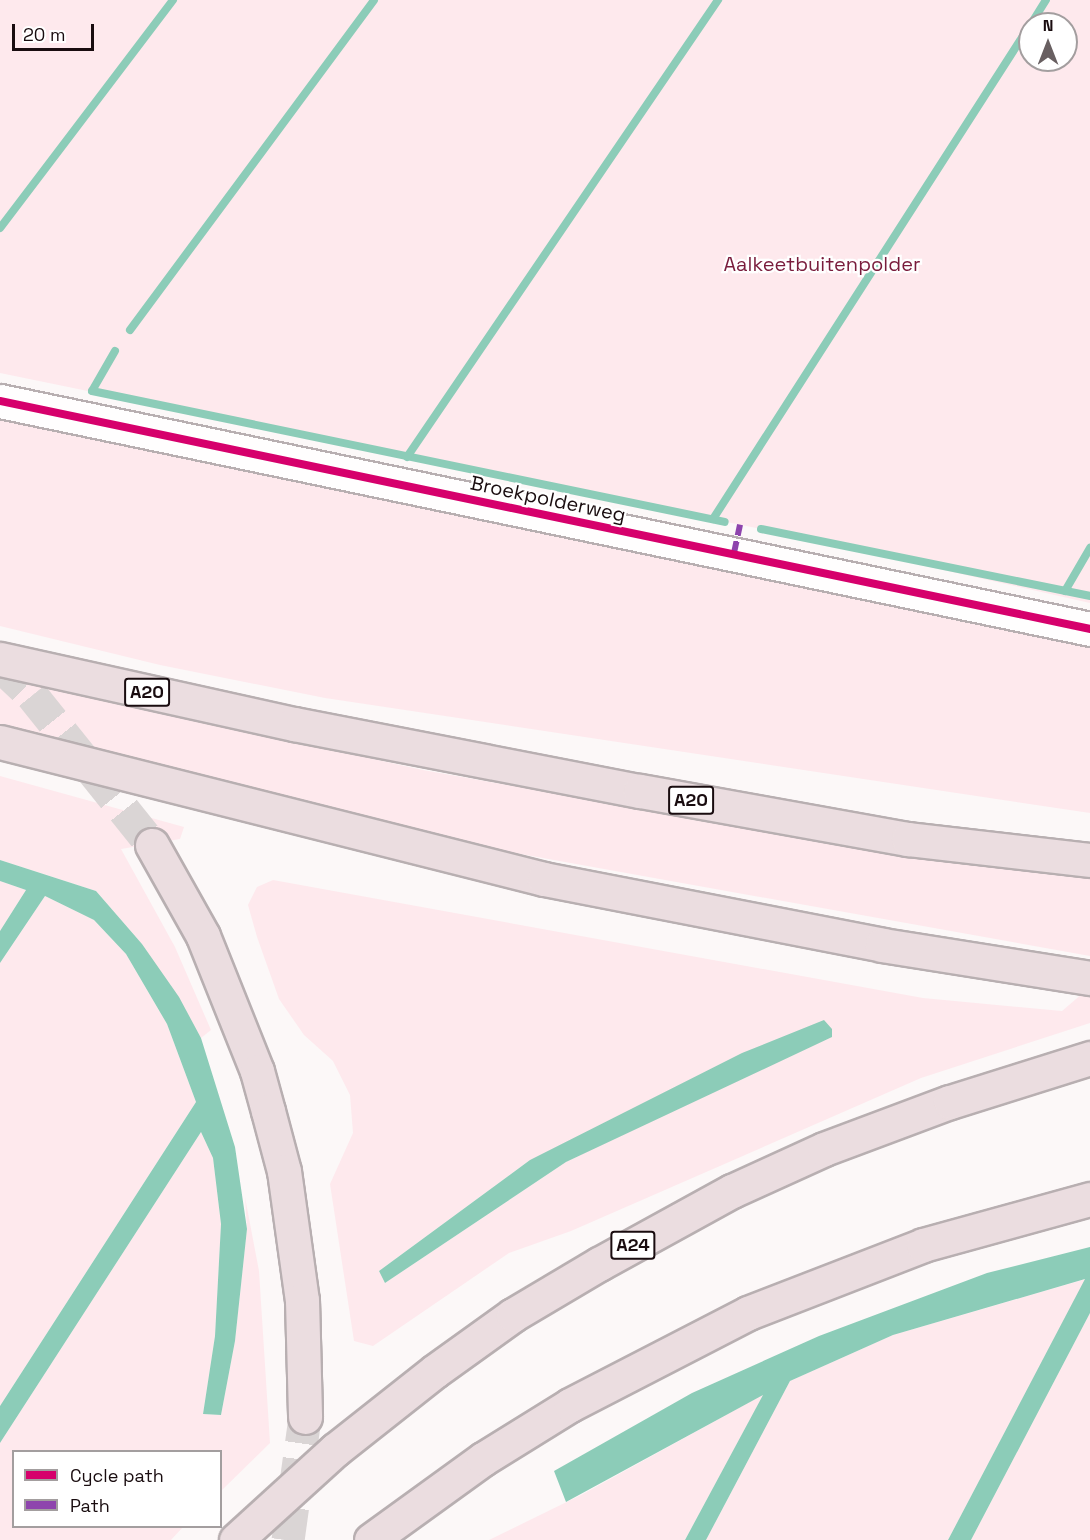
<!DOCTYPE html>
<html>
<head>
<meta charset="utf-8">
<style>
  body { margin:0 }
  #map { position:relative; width:1090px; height:1540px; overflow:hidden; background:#fcf8f8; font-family:"Space Grotesk",sans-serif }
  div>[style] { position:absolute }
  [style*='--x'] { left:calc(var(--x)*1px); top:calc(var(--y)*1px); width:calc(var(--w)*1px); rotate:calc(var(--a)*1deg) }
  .green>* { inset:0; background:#fee9ed }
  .water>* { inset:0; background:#8cccb8 }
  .stream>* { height:8px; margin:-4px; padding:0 4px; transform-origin:4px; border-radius:4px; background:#8cccb8 }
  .highway-tunnel>* { height:33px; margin-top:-16.5px; transform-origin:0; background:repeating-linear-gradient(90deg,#dad5d5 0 33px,transparent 0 49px) }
  .roads { filter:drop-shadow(2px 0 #b8afb1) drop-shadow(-2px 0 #b8afb1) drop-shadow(0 2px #b8afb1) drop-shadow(0 -2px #b8afb1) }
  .street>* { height:33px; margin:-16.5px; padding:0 16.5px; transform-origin:16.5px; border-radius:16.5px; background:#fffefe }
  .highway>* { height:33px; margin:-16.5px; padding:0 16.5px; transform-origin:16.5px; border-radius:16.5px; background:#ebdde0 }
  .quiet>* { height:6px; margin-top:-3px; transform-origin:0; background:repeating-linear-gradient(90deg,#8e44ad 0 12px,transparent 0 18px) }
  .cycleway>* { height:8px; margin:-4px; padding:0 4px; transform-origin:4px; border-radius:4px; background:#d6006c }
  span { translate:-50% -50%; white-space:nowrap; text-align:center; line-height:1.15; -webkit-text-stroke:4.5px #fff; paint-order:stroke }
  .shield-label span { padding:2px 4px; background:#fff; border:2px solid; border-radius:4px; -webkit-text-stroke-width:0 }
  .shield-label { font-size:18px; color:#190c0f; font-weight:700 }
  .park-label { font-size:20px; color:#791c3c }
  .street-label { font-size:20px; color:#190c0f }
  .legend { position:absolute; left:12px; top:1450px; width:210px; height:78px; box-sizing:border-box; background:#fff; border:2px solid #a39e9f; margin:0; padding:8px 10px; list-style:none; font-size:18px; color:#190c0f }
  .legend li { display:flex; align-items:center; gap:12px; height:30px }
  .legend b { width:30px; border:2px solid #a39e9f }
  .north { position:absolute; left:1018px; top:12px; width:60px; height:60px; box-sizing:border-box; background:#fff; border:2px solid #a39e9f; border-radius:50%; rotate:0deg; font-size:16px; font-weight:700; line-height:24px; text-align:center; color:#190c0f }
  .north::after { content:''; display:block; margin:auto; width:21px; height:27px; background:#685f61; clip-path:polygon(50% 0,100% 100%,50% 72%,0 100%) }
  .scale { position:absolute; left:12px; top:24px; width:82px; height:27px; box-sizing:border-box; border:3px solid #190c0f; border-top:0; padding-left:8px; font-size:18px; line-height:21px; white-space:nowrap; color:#190c0f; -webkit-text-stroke:4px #fff; paint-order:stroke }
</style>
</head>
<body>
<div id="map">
  <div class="green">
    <div style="clip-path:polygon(evenodd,0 0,1090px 0,1090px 603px,761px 529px,0 373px,0 0,1030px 24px,1066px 24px,1066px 60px,1030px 60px,1030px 24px)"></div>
    <div style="clip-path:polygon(0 412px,1090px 642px,1090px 813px,325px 698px,160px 665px,0 626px)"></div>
    <div style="clip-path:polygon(0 676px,423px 770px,807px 838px,1090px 877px,1090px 956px,492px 849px,164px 771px,0 727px)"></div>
    <div style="clip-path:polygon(0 776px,184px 827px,180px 839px,121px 849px,175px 947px,211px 1030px,201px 1038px,142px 944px,96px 891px,0 860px)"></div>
    <div style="clip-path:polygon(evenodd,273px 880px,923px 998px,1062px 1011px,1090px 987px,1090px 1023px,921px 1078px,571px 1231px,509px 1253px,373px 1346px,354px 1341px,330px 1184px,353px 1133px,350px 1095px,333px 1061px,304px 1035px,279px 999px,257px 937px,248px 905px,257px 887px,273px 880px,696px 1098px,566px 1162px,385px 1283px,379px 1271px,530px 1160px,696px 1098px)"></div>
    <div style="clip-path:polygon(0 881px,26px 890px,0 931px)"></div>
    <div style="clip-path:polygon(45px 896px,94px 920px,126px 954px,167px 1024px,196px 1102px,0 1406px,0 963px)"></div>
    <div style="clip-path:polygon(201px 1132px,213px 1158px,221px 1224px,215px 1336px,203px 1414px,221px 1415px,235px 1341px,247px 1229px,245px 1197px,259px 1271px,270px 1443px,221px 1491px,220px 1452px,14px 1452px,14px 1526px,183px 1527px,171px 1540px,0 1540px,0 1443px)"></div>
    <div style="clip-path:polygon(1086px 1279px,948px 1540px,706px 1540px,790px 1381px,893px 1335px)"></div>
    <div style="clip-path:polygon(1090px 1313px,1090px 1540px,971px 1540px)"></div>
    <div style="clip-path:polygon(764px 1394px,685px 1540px,489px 1540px,583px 1494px)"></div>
  </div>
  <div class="water">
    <div style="clip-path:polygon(0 860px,96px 891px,142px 944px,179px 997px,201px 1038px,235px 1147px,247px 1229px,235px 1341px,221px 1415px,203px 1414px,215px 1336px,221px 1224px,213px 1158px,201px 1132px,0 1443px,0 1406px,196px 1102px,167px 1024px,126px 954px,94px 920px,45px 896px,0 963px,0 931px,26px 890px,0 881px)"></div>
    <div style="clip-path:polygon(824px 1020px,832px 1029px,832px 1037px,566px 1162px,385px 1283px,379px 1271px,530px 1160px,742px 1053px)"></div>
    <div style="clip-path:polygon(1090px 1247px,1090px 1313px,971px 1540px,948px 1540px,1085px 1279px,893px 1335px,790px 1381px,706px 1540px,685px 1540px,763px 1395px,566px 1502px,554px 1471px,692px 1393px,819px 1336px,987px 1273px)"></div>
  </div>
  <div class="stream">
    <div style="--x:1031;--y:24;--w:28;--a:-58"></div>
    <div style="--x:0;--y:228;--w:286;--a:-52.8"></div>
    <div style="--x:130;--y:330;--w:410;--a:-53.5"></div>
    <div style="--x:115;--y:351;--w:46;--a:119.9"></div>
    <div style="--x:92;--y:391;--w:646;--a:11.69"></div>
    <div style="--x:407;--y:457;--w:553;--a:-55.76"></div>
    <div style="--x:713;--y:519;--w:587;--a:-57.31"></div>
    <div style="--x:761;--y:529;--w:336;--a:11.5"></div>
    <div style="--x:1065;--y:591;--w:50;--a:-59.8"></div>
  </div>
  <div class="highway-tunnel">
    <div style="--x:0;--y:665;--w:44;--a:43.2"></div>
    <div style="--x:32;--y:695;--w:192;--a:51.3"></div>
    <div style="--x:288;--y:1540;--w:124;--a:-82.1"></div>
  </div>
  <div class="roads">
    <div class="street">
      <div style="--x:0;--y:401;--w:1114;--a:11.81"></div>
    </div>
    <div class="highway">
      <div style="--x:0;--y:659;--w:301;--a:12.5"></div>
      <div style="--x:294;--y:724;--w:352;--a:11"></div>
      <div style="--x:640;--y:791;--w:272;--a:10.2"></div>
      <div style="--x:908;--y:839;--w:183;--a:6.6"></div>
      <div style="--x:0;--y:742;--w:561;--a:14.14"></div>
      <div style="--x:544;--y:879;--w:344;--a:11"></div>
      <div style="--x:882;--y:945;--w:211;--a:9"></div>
      <div style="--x:152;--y:845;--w:104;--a:60.7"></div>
      <div style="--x:203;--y:936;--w:145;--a:68.2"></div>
      <div style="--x:257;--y:1071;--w:41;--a:74.6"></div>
      <div style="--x:268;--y:1111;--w:62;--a:75.1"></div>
      <div style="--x:284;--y:1171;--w:130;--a:82.1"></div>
      <div style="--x:302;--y:1300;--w:117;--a:88.5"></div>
      <div style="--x:236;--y:1540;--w:134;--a:-42.3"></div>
      <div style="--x:335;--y:1450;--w:127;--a:-38.3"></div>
      <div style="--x:435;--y:1371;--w:96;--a:-35.7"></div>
      <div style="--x:513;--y:1315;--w:100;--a:-30.7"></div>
      <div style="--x:599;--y:1264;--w:152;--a:-28.8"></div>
      <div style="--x:732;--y:1191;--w:101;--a:-24.5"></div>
      <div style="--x:824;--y:1149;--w:134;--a:-20.5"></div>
      <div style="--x:950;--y:1102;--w:147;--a:-17.4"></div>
      <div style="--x:371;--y:1540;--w:138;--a:-35.9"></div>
      <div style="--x:483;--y:1459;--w:102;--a:-31.8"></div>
      <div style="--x:570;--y:1405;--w:200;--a:-27.3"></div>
      <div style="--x:748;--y:1313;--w:188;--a:-21.2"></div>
      <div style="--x:923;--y:1245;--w:173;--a:-15.4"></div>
    </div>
  </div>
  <div class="quiet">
    <div style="--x:734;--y:553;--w:29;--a:-78"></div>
  </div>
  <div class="cycleway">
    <div style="--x:0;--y:401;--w:1114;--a:11.81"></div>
  </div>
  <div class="shield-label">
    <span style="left:147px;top:692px">A20</span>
    <span style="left:691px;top:800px">A20</span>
    <span style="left:633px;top:1245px">A24</span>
  </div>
  <div class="park-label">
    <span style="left:822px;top:264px">Aalkeetbuitenpolder</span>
  </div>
  <div class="street-label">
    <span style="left:548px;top:499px;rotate:12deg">Broekpolderweg</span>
  </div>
  <ul class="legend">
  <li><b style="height:8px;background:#d6006c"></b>Cycle path</li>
  <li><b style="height:8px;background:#8e44ad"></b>Path</li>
  </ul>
  <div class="north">N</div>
  <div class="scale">20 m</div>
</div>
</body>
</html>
